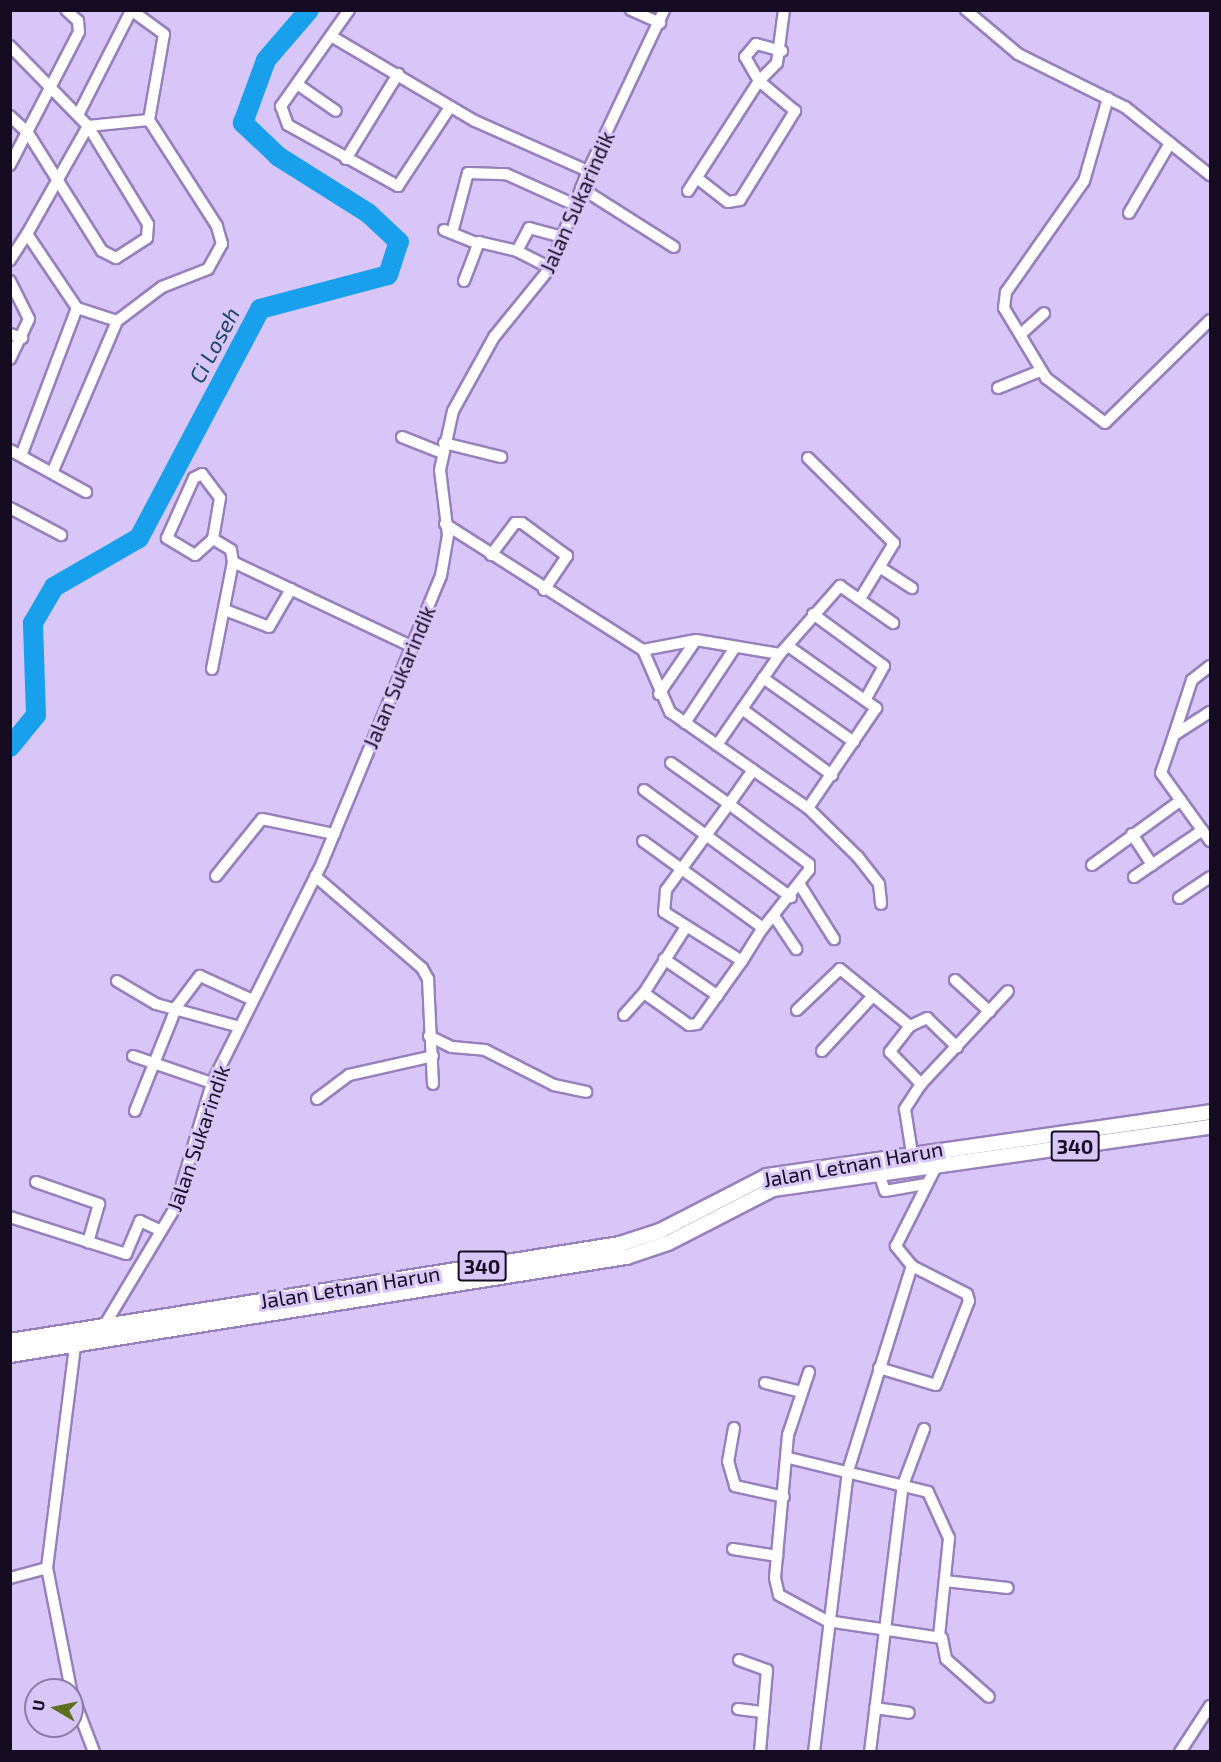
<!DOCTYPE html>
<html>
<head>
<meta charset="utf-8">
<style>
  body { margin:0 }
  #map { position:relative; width:1221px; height:1762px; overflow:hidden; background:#d9c6f9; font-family:"Exo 2",sans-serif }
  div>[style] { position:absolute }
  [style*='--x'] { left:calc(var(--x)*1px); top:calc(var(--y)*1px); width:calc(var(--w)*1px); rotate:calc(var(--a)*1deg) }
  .river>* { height:20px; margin:-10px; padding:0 10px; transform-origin:10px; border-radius:10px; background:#19a0ec }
  .roads { filter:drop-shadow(2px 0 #9780bc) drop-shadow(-2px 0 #9780bc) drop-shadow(0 2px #9780bc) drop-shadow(0 -2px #9780bc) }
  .minor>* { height:10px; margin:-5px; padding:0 5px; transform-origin:5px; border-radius:5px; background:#fff }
  .major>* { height:14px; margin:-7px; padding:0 7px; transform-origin:7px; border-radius:7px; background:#fff }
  span { translate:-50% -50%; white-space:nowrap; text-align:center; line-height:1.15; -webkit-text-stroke:6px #d9c6f9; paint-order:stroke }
  .shield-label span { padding:2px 4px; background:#d9c6f9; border:2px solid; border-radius:4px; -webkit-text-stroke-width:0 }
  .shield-label { font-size:20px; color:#160c22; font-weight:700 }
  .street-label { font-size:21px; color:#160c22 }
  .water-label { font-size:22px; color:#174666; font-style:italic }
  .frame { position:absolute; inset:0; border:12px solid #160c22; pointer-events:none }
  .north { position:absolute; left:24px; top:1678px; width:60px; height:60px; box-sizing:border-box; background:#d9c6f9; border:2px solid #8b7ca3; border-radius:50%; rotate:279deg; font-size:16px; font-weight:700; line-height:24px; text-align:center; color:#160c22 }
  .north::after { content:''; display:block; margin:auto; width:21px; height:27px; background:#5c6f1d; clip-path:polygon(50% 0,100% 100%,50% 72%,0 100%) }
</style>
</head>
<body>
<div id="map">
  <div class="river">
    <div style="--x:10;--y:747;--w:41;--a:-50.9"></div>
    <div style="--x:36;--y:715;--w:92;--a:-91.9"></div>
    <div style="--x:33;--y:623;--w:42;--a:-59.7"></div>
    <div style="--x:54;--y:587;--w:98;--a:-30"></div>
    <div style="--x:139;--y:538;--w:259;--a:-62.1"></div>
    <div style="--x:260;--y:309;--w:132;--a:-14.9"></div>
    <div style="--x:388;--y:275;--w:35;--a:-72"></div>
    <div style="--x:399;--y:242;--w:42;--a:-136.9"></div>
    <div style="--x:368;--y:213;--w:105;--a:-147.8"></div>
    <div style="--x:279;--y:157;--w:50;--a:-136.6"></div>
    <div style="--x:243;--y:123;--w:67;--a:-69.9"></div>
    <div style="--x:266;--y:60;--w:66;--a:-49.3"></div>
  </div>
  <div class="roads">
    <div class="minor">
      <div style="--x:349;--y:10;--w:118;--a:125.3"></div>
      <div style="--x:281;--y:106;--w:20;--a:70"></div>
      <div style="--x:288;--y:125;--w:126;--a:29"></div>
      <div style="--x:398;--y:186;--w:95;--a:-56.6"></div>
      <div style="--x:631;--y:10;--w:32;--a:24"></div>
      <div style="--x:966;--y:10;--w:68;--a:40.2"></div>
      <div style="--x:1018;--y:54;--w:119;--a:26.4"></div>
      <div style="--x:1125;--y:107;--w:109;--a:38.7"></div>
      <div style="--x:331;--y:36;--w:167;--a:30.6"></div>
      <div style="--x:475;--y:121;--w:124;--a:23.9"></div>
      <div style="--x:10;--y:46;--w:112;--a:45.7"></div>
      <div style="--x:88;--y:126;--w:115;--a:58.5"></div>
      <div style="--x:148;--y:224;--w:14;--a:94"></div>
      <div style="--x:147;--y:238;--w:37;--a:147"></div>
      <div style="--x:116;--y:258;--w:16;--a:-153"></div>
      <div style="--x:102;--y:251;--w:139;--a:-122.1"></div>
      <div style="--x:28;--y:133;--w:25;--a:-137"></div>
      <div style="--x:297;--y:84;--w:47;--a:34.7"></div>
      <div style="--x:1108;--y:98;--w:86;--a:106.1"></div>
      <div style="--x:1084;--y:181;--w:136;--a:125.1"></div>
      <div style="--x:1006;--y:292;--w:16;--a:97"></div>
      <div style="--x:1004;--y:308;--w:82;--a:59"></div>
      <div style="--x:1046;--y:378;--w:74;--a:37.3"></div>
      <div style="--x:1105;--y:423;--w:147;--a:-44.4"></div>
      <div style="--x:78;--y:115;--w:117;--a:-63"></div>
      <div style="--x:346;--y:159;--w:100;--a:-58.5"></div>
      <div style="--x:10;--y:165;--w:150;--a:-62.6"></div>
      <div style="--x:79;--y:32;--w:11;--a:-95"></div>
      <div style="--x:78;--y:21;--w:16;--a:-137"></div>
      <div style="--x:697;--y:178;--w:39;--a:38"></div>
      <div style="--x:728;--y:202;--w:12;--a:-9"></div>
      <div style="--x:740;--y:200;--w:105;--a:-58.3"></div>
      <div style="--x:795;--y:111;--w:47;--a:-140.2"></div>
      <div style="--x:759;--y:81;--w:28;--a:-120"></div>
      <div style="--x:745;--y:57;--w:17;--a:-50"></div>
      <div style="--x:756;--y:44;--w:27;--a:15"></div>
      <div style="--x:581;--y:188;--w:110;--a:32.4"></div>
      <div style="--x:688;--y:191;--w:131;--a:-57.2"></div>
      <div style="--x:759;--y:81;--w:25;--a:-45"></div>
      <div style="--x:777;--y:63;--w:53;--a:-82.5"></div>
      <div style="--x:1129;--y:213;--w:81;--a:-59.6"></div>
      <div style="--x:444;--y:230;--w:35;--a:22"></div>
      <div style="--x:452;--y:233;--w:62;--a:-75.1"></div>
      <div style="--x:468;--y:173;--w:38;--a:2"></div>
      <div style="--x:506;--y:174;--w:76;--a:24.2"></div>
      <div style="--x:517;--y:251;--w:26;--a:-62"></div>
      <div style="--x:529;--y:228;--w:35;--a:15"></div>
      <div style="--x:10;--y:260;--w:31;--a:-57"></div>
      <div style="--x:10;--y:281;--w:42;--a:63.4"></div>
      <div style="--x:29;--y:319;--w:44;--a:115.4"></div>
      <div style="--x:464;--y:281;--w:42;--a:-69"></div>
      <div style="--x:479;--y:242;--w:39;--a:13"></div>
      <div style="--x:517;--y:251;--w:37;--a:27"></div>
      <div style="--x:117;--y:321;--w:42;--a:-162"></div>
      <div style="--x:77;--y:308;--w:89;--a:-124"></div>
      <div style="--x:27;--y:234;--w:124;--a:-60.5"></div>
      <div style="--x:88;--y:126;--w:61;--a:-5.6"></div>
      <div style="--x:10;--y:334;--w:13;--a:18"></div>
      <div style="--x:1021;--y:334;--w:31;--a:-42"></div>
      <div style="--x:998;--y:388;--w:45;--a:-22"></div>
      <div style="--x:402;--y:437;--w:43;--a:21.8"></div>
      <div style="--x:444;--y:443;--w:59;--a:13.8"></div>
      <div style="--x:10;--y:450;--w:87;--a:28.9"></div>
      <div style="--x:21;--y:456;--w:158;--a:-69.3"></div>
      <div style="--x:808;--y:458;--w:121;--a:44.7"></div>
      <div style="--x:894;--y:543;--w:66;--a:121.3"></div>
      <div style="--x:52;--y:473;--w:165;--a:-66.8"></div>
      <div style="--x:117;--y:321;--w:56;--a:-37.1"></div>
      <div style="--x:162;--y:287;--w:49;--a:-21.4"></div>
      <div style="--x:208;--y:269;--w:29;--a:-61"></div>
      <div style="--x:222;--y:244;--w:19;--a:-106"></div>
      <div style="--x:217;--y:226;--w:126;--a:-122.7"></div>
      <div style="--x:149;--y:120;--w:87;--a:-80.1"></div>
      <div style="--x:164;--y:34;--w:41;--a:-144"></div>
      <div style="--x:10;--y:508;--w:58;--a:27.9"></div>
      <div style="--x:445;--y:524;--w:235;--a:32.5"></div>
      <div style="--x:643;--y:650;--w:68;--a:66.5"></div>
      <div style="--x:670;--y:712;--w:101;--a:34.9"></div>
      <div style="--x:753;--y:770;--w:42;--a:125.2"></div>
      <div style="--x:729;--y:804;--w:100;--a:36.9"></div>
      <div style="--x:809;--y:864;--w:6;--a:90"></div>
      <div style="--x:809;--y:870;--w:74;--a:128.4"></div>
      <div style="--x:763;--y:928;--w:148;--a:-144.1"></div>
      <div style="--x:213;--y:539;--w:24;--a:138"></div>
      <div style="--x:195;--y:555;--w:33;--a:-149"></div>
      <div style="--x:167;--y:538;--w:66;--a:-65.8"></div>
      <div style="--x:194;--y:478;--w:9;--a:-27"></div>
      <div style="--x:202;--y:474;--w:30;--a:53"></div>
      <div style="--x:220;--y:498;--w:42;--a:99.7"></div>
      <div style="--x:213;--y:539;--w:21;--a:31"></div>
      <div style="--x:231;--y:550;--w:12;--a:81"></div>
      <div style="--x:491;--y:555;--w:40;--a:-53"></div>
      <div style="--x:515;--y:523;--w:7;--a:0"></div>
      <div style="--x:522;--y:523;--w:56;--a:36.3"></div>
      <div style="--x:567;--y:556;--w:41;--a:124.1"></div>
      <div style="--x:881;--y:568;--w:37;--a:33"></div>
      <div style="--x:225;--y:610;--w:47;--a:21.1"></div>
      <div style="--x:269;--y:627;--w:44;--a:-59.9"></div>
      <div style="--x:813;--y:614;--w:88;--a:36.2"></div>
      <div style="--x:884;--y:666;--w:37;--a:119"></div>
      <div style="--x:788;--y:646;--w:108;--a:35.2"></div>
      <div style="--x:876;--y:708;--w:121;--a:124.2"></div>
      <div style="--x:643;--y:650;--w:54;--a:-10.7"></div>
      <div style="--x:696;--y:640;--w:85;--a:9.5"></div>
      <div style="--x:780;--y:654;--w:91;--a:-48.6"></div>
      <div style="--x:840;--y:586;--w:65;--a:34.9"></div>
      <div style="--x:1210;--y:666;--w:23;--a:142"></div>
      <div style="--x:1192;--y:680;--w:58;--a:108.1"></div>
      <div style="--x:1174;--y:735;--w:43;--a:-32.6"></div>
      <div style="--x:212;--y:669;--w:109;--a:-78.9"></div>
      <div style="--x:233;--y:562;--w:199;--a:25.3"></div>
      <div style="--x:763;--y:678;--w:111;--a:35.1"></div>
      <div style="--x:659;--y:694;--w:65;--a:-55.6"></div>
      <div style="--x:742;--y:709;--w:112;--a:36.3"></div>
      <div style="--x:685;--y:723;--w:89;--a:-56.5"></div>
      <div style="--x:1174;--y:735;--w:40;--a:108.9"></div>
      <div style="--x:1161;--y:773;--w:84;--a:54.2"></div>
      <div style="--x:717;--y:745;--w:111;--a:-55.3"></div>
      <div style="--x:671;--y:763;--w:71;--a:35.3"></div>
      <div style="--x:729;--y:804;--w:107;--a:126.2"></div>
      <div style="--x:666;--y:890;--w:22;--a:95"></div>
      <div style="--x:664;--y:912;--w:92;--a:32.1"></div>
      <div style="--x:742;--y:961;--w:39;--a:-58"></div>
      <div style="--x:753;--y:770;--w:67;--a:34.6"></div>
      <div style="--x:808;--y:808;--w:70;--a:44.4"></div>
      <div style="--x:858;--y:857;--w:34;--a:52"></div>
      <div style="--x:879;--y:884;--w:20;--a:84"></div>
      <div style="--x:644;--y:790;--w:182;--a:36.1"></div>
      <div style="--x:1132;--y:834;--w:37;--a:57"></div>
      <div style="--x:1092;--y:865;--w:110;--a:-36.1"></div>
      <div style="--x:216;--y:876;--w:73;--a:-51.1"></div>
      <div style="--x:262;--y:819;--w:74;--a:11.8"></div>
      <div style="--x:315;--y:876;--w:141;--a:40.7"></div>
      <div style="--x:422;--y:968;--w:13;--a:61"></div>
      <div style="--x:428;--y:979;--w:105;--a:87.3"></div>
      <div style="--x:1134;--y:877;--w:83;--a:-34.3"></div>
      <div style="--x:800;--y:885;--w:64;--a:57.8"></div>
      <div style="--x:1179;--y:898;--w:37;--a:-34"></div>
      <div style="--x:774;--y:916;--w:40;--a:56"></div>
      <div style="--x:686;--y:927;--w:78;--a:122.5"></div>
      <div style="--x:644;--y:993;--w:55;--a:35.4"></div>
      <div style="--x:689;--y:1025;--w:8;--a:-7"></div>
      <div style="--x:697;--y:1024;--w:77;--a:-54.5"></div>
      <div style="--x:664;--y:959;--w:65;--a:34.4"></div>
      <div style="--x:955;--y:980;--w:47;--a:42.4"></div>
      <div style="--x:117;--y:981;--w:45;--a:30.5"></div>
      <div style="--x:156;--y:1004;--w:87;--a:15.3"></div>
      <div style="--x:797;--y:1010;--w:59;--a:-43.6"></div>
      <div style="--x:840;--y:969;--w:90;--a:39.2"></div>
      <div style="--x:910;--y:1026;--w:33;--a:128"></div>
      <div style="--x:890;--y:1052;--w:45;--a:45.9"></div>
      <div style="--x:921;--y:1084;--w:30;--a:123"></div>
      <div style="--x:905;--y:1109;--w:45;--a:81"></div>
      <div style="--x:624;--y:1015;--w:30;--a:-48"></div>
      <div style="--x:910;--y:1026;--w:19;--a:-25"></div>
      <div style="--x:927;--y:1018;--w:42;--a:44"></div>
      <div style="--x:429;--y:1036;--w:25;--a:26"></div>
      <div style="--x:452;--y:1047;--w:33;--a:5"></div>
      <div style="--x:485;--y:1050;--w:77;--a:26.9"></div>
      <div style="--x:554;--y:1085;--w:33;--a:12"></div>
      <div style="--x:822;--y:1051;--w:75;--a:-47.2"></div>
      <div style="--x:133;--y:1056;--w:83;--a:18.9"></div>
      <div style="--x:921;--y:1084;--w:127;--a:-46.9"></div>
      <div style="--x:317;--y:1099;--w:40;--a:-37"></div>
      <div style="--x:349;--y:1075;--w:86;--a:-12.7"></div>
      <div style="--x:135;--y:1111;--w:113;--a:-68.2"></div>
      <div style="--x:177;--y:1006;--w:38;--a:-53"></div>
      <div style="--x:200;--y:976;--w:58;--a:24.4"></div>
      <div style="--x:879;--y:1173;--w:19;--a:72"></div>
      <div style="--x:885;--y:1191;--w:42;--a:-9.7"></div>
      <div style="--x:36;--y:1182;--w:67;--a:19.2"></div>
      <div style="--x:99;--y:1204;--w:40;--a:106"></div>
      <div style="--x:10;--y:1217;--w:122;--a:17.7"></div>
      <div style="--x:126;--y:1254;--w:36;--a:-67"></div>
      <div style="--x:140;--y:1221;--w:23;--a:25"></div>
      <div style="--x:101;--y:1331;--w:144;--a:-59"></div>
      <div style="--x:175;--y:1208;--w:130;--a:-73.5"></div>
      <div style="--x:212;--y:1083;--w:246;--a:-63.4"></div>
      <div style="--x:322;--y:863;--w:311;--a:-67.5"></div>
      <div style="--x:441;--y:576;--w:42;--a:-80.3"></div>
      <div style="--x:448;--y:535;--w:65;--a:-97"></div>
      <div style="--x:440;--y:470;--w:60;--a:-77.6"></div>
      <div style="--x:453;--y:411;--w:85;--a:-61"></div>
      <div style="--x:494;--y:337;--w:89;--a:-50.9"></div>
      <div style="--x:550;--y:268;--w:104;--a:-68.6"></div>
      <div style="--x:588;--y:171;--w:178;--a:-64.7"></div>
      <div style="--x:879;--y:1368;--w:59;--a:16.6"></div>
      <div style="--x:936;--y:1385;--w:90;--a:-68.6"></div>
      <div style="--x:969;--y:1301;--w:7;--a:-106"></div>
      <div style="--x:967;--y:1294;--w:62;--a:-153"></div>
      <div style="--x:809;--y:1372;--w:66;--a:108.4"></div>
      <div style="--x:788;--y:1435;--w:144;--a:95.2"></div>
      <div style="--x:775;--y:1578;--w:17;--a:77"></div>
      <div style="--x:779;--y:1595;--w:55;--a:28.4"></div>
      <div style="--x:827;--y:1621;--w:116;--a:8.4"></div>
      <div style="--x:942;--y:1638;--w:21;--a:79"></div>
      <div style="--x:946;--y:1659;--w:57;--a:41.5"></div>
      <div style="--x:765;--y:1383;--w:36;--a:14"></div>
      <div style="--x:734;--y:1428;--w:34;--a:100"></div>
      <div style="--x:728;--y:1461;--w:26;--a:74"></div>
      <div style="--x:735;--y:1486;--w:50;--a:12.7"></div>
      <div style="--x:789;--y:1458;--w:143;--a:13.7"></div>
      <div style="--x:928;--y:1492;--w:51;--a:65.5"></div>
      <div style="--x:949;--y:1538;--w:100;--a:95.8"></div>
      <div style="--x:733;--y:1549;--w:45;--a:9"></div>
      <div style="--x:10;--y:1578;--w:38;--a:-15"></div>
      <div style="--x:945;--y:1581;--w:63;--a:6.3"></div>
      <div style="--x:739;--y:1660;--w:30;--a:20"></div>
      <div style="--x:767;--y:1670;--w:82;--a:94.9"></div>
      <div style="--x:71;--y:1690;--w:124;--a:-101.1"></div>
      <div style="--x:47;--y:1568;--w:232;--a:-82.8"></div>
      <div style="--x:72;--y:1694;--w:62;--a:69.2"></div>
      <div style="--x:875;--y:1708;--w:34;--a:8"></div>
      <div style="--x:738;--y:1709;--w:24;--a:7"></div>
      <div style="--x:814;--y:1752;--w:283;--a:-83.1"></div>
      <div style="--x:848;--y:1471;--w:215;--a:-72.7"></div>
      <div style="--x:912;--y:1266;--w:26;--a:-129"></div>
      <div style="--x:896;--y:1246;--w:95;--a:-63.2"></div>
      <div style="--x:870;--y:1752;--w:269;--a:-83"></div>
      <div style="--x:903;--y:1485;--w:60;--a:-69.4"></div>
      <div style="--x:1180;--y:1752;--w:55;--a:-56.9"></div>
    </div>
    <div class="major">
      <div style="--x:10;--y:1341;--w:618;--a:-9.04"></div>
      <div style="--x:620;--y:1244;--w:42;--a:-18"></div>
      <div style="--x:660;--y:1231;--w:120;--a:-27.2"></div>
      <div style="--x:767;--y:1176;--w:448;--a:-8.2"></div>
      <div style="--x:10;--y:1355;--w:624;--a:-9.04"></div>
      <div style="--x:626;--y:1257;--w:44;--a:-18.4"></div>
      <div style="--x:668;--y:1243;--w:118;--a:-27.2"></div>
      <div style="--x:773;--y:1189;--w:441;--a:-8.1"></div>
    </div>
  </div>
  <div class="shield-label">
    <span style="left:1075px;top:1146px">340</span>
    <span style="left:482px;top:1266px">340</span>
  </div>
  <div class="street-label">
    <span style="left:577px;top:202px;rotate:-66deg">Jalan Sukarindik</span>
    <span style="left:399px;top:677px;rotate:-67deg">Jalan Sukarindik</span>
    <span style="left:198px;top:1138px;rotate:-71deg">Jalan Sukarindik</span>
    <span style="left:853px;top:1164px;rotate:-10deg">Jalan Letnan Harun</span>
    <span style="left:350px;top:1287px;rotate:-9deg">Jalan Letnan Harun</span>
  </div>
  <div class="water-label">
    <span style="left:214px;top:345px;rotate:-62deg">Ci Loseh</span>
  </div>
  <div class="frame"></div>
  <div class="north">U</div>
</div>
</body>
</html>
